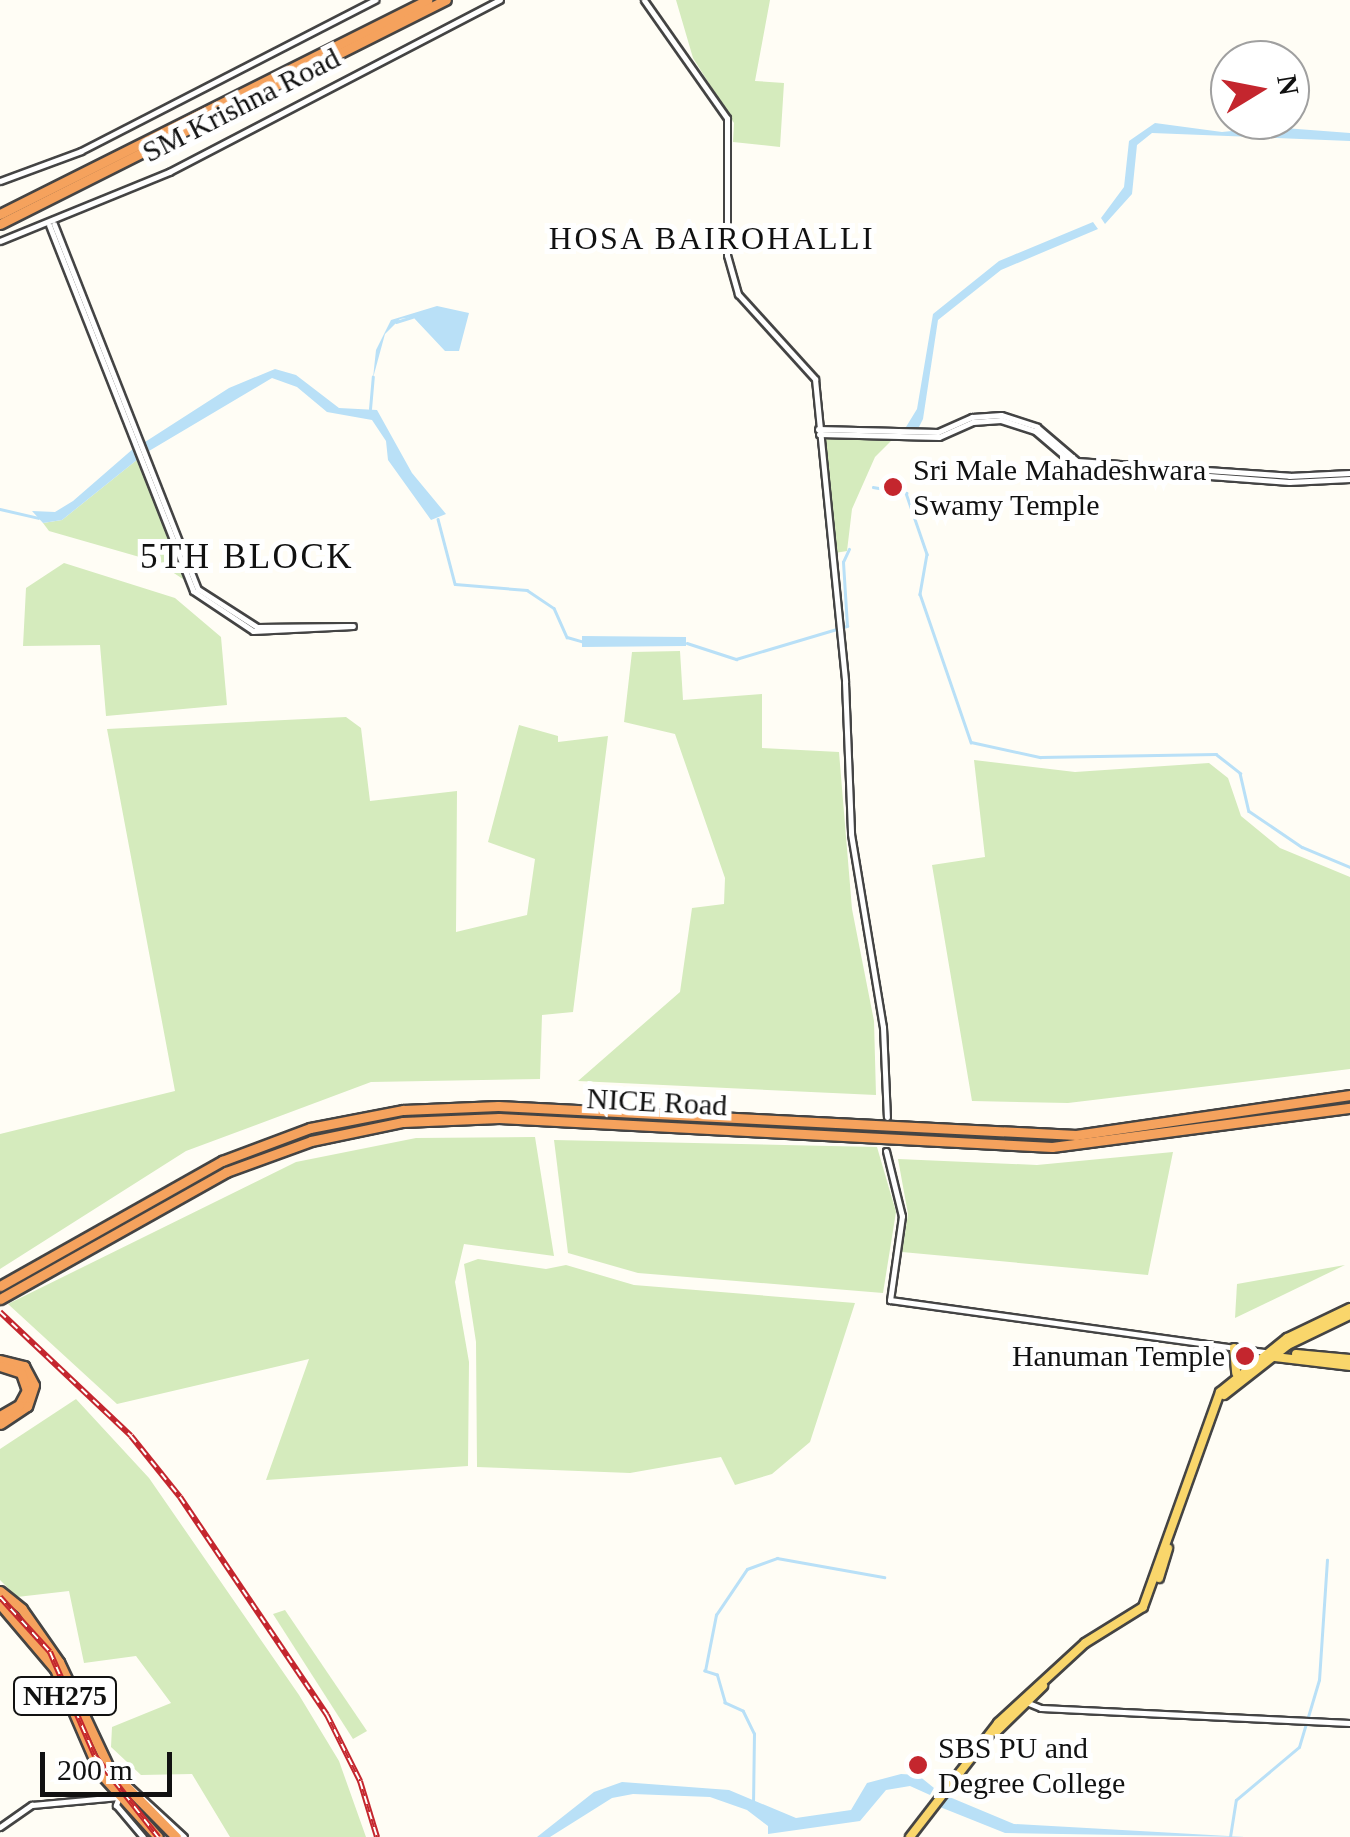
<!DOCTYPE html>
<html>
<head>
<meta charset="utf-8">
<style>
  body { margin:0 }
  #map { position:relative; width:1350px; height:1837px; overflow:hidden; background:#fffdf5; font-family:Georgia,serif }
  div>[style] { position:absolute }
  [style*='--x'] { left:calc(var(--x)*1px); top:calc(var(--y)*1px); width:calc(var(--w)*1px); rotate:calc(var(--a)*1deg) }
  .green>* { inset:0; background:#d5ebbd }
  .water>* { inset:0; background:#b9e0f7 }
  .stream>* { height:2.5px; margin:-1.25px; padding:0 1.25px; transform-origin:1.25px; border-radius:1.25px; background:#b9e0f7 }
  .roads { filter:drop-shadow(2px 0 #444) drop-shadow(-2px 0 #444) drop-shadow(0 2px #444) drop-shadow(0 -2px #444) }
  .minor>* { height:5px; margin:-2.5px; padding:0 2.5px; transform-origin:2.5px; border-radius:2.5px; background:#fff }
  .major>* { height:8px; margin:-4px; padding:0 4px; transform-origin:4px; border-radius:4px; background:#f9d66b }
  .highway>* { height:9px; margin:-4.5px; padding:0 4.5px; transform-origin:4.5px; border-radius:4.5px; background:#f5a25d }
  .rail>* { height:6px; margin-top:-3px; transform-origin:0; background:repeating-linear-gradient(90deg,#fff 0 8px,#c4262e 0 16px); box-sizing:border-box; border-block:2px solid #c4262e }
  .dots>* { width:28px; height:28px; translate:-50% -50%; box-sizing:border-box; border:5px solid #fff; border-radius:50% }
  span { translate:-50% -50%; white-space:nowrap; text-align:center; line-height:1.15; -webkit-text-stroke:10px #fff; paint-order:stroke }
  .shield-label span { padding:2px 8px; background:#fff; border:2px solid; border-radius:8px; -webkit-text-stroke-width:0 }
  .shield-label { font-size:28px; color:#111; font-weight:700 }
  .street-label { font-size:30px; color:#111 }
  .poi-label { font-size:30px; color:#111 }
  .left { translate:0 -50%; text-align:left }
  .right { translate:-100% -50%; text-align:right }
  .neighbourhood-label { font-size:32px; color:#111; letter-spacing:2.5px }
  .quarter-label { font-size:35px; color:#111; letter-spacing:2.5px }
  .north { position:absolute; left:1210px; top:40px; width:100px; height:100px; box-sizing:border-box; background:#fff; border:2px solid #a0a0a0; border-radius:50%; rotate:80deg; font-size:28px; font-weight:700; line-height:40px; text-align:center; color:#111 }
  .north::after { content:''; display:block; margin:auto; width:35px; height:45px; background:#c4262e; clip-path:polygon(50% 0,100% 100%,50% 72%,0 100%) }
  .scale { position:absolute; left:40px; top:1752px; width:132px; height:45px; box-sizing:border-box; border:5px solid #111; border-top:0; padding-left:12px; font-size:30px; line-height:35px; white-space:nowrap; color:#111; -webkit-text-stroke:8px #fff; paint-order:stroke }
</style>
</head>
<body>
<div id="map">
  <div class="green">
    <div style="clip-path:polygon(676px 0,770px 0,755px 81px,784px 83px,780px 147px,733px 142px,734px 123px,693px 58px)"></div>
    <div style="clip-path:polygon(823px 438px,894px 438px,875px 457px,852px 509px,847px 551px,835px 553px)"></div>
    <div style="clip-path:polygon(138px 459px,186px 581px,157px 562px,49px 531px,43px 523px,62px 520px)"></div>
    <div style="clip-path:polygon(64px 563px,175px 598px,221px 637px,227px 705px,106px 716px,100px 645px,23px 646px,26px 588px)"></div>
    <div style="clip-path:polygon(680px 651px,683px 700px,762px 694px,762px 748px,839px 752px,852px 909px,874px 1021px,876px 1095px,578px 1081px,680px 992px,692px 908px,724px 904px,725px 878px,675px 734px,624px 722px,632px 652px)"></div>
    <div style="clip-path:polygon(346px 717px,361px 728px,370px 801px,457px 791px,456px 932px,527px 915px,535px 859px,488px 842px,519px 725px,558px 736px,558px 742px,608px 736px,573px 1012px,542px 1015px,540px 1079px,371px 1082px,186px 1151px,0 1269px,0 1134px,175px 1091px,107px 729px)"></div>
    <div style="clip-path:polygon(974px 760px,1075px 772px,1209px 763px,1228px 778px,1241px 816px,1280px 848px,1350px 877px,1350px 1069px,1068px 1103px,972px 1101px,932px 865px,985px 857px)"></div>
    <div style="clip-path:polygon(535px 1137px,554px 1256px,464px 1244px,455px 1282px,469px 1362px,468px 1466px,266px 1480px,309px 1359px,117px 1404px,8px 1304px,296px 1162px,416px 1138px)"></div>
    <div style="clip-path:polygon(554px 1140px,877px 1147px,896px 1212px,883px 1293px,638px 1273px,568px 1253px)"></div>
    <div style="clip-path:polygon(1173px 1152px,1148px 1275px,902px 1252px,908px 1214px,898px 1159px,1037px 1165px)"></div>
    <div style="clip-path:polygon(478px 1259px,546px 1269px,566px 1265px,634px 1285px,855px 1303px,810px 1442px,772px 1474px,735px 1485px,721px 1457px,630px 1473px,477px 1467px,476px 1342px,464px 1264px)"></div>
    <div style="clip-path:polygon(1345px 1265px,1235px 1318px,1237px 1284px)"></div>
    <div style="clip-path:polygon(76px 1399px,149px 1478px,299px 1695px,339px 1761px,366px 1837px,230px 1837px,192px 1774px,141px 1775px,111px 1747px,112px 1727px,171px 1703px,136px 1656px,84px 1663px,69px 1591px,17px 1597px,0 1580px,0 1449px)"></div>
    <div style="clip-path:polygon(285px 1610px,367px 1731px,353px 1739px,273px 1614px)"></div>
  </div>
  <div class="water">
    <div style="clip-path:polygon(1155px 123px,1222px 132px,1271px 127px,1350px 133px,1350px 141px,1152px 133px,1137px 145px,1132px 194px,1105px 224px,1101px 218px,1124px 187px,1129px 141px)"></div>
    <div style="clip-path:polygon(1093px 222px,1098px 229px,1001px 270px,938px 320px,923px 419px,919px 427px,906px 427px,917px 409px,933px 314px,999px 261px)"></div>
    <div style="clip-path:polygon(437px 306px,469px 313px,459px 351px,445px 351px,413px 317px,400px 319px,385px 334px,373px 378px,376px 350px,391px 320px)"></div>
    <div style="clip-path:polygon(275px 369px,296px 375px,339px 408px,377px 410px,412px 473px,446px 514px,431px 520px,388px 460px,386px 441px,372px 420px,327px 412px,297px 387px,272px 378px,149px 451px,145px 442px,229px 388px)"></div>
    <div style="clip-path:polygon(134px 448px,138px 459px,62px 520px,43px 523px,32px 511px,55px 512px,73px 501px)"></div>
    <div style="clip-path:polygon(582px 636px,686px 637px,686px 646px,582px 647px)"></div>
    <div style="clip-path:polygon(901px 1774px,918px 1775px,934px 1788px,930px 1795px,910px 1786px,886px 1790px,860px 1821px,768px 1834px,768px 1826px,747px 1810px,710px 1797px,633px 1794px,612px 1798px,550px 1837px,537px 1837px,594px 1792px,622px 1782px,729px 1790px,796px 1818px,851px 1810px,867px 1783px)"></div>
    <div style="clip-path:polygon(947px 1796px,1014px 1824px,1246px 1837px,1005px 1833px,940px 1807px)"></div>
  </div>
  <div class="stream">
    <div style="--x:396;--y:322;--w:17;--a:-17"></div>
    <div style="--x:370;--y:409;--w:32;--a:-85"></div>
    <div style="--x:873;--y:487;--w:34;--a:10"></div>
    <div style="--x:906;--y:493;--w:65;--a:71"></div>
    <div style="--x:927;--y:554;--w:41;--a:99.9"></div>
    <div style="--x:920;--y:594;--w:157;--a:71"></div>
    <div style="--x:971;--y:742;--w:71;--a:12.3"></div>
    <div style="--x:1040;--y:757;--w:176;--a:-1"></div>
    <div style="--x:1216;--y:754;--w:31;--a:38"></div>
    <div style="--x:1240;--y:773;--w:39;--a:77"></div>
    <div style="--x:1249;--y:811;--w:64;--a:34.2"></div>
    <div style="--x:1302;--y:847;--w:52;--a:22.6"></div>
    <div style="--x:0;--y:509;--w:39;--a:13"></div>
    <div style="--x:438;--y:519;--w:67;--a:75.3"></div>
    <div style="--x:455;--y:584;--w:72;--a:4.8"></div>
    <div style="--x:527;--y:590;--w:32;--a:34"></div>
    <div style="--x:554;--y:608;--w:32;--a:66"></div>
    <div style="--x:567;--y:637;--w:18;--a:16"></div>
    <div style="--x:687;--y:643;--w:52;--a:18.1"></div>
    <div style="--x:736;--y:659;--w:116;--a:-16.6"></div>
    <div style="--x:847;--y:626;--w:64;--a:-93.6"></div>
    <div style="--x:843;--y:562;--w:14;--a:-65"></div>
    <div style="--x:753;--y:1805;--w:71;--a:-89.2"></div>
    <div style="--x:754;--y:1734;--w:25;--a:-116"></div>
    <div style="--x:743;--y:1711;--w:20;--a:-156"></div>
    <div style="--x:725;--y:1703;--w:29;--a:-106"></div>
    <div style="--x:717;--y:1675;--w:13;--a:-162"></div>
    <div style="--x:705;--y:1671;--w:57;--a:-78.9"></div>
    <div style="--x:716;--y:1615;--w:55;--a:-56"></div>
    <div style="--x:747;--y:1569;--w:32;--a:-20"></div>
    <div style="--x:777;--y:1558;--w:109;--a:10.1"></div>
    <div style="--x:1230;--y:1837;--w:37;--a:-81"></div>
    <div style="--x:1236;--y:1800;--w:82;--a:-40.1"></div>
    <div style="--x:1299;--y:1747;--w:70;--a:-73.4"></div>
    <div style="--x:1319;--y:1680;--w:120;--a:-86.2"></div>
  </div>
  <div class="roads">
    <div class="minor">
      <div style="--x:644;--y:0;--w:144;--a:54.9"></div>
      <div style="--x:727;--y:118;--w:137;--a:90"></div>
      <div style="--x:727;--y:255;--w:41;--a:74.2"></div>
      <div style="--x:738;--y:294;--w:115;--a:47.8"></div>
      <div style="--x:815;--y:379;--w:304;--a:84.3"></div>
      <div style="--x:845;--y:682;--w:152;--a:87.7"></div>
      <div style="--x:851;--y:834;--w:196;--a:80.6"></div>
      <div style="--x:883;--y:1027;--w:90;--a:87.5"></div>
      <div style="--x:0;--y:181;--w:86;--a:-20.3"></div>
      <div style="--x:81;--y:151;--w:331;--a:-27.2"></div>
      <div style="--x:54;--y:224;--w:392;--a:68.5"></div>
      <div style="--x:198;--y:589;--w:70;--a:32.8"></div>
      <div style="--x:257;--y:627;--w:93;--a:-0.6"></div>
      <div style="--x:49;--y:225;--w:393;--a:68.5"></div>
      <div style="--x:193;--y:591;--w:72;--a:33.7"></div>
      <div style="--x:253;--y:631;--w:100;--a:-2.9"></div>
      <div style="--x:0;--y:241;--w:183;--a:-22.2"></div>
      <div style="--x:169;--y:172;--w:373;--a:-27.5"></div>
      <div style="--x:818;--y:429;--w:120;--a:1.4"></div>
      <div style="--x:938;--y:432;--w:37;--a:-24"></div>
      <div style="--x:972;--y:417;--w:29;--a:-4"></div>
      <div style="--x:1001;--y:415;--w:38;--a:18"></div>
      <div style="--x:1037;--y:427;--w:52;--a:40.4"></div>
      <div style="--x:1077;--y:461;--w:213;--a:4"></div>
      <div style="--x:1289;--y:476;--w:61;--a:-2.8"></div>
      <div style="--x:819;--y:434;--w:120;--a:1.4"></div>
      <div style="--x:939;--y:437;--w:37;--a:-24"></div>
      <div style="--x:973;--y:422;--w:28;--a:-4"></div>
      <div style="--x:1001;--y:420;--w:36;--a:18"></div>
      <div style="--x:1035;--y:431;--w:54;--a:40.5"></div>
      <div style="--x:1076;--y:466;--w:214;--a:4.3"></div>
      <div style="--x:1289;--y:482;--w:61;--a:-2.8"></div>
      <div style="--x:886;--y:1151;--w:67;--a:76.2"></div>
      <div style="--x:902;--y:1216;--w:85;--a:98.1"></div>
      <div style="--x:890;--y:1300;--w:381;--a:7.9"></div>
      <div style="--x:1026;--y:1702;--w:16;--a:22"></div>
      <div style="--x:1041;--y:1708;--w:309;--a:2.8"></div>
      <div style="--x:129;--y:1786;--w:75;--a:42.8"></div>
      <div style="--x:0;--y:1827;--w:39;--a:-35"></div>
      <div style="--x:32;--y:1805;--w:87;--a:-5.3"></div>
      <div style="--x:119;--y:1797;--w:9;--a:111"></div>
      <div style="--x:116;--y:1805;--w:42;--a:49.8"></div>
    </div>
    <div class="major">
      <div style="--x:1234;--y:1348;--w:25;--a:85"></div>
      <div style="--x:1296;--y:1354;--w:54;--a:5.3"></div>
      <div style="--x:1275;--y:1357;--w:76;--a:6.8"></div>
      <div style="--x:1224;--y:1395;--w:81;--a:-38"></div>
      <div style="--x:1288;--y:1345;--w:69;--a:-25.8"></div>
      <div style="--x:1159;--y:1578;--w:31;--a:-73"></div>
      <div style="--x:996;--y:1732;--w:66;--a:-44.4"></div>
      <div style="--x:910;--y:1837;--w:144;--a:-52.3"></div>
      <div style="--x:998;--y:1723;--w:118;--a:-42.6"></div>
      <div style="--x:1085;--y:1643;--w:68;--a:-31.8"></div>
      <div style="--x:1143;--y:1607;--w:228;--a:-70.3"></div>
      <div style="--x:1220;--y:1392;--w:86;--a:-38.9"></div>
      <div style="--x:1287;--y:1338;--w:70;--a:-25.5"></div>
    </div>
    <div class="highway">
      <div style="--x:0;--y:214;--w:478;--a:-26.6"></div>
      <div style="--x:0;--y:224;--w:499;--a:-26.7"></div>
      <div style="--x:0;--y:1286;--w:255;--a:-29.4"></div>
      <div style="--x:222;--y:1161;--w:94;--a:-20.6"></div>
      <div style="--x:310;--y:1128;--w:95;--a:-11"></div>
      <div style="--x:403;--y:1110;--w:95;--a:-2.4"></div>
      <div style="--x:498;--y:1106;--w:579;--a:2.87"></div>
      <div style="--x:1076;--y:1135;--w:277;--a:-8.3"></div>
      <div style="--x:0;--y:1299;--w:259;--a:-29.3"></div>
      <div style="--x:226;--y:1172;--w:90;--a:-20"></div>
      <div style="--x:311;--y:1141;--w:94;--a:-11.7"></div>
      <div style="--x:403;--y:1122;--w:96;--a:-2.4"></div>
      <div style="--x:499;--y:1118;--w:554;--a:3"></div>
      <div style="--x:1052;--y:1147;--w:301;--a:-7.5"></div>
      <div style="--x:0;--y:1360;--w:25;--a:14"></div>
      <div style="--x:24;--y:1366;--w:21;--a:62"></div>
      <div style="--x:34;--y:1385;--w:22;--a:108"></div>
      <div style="--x:27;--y:1406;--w:32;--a:146"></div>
      <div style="--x:0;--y:1366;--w:22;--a:18"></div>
      <div style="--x:21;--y:1373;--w:18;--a:71"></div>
      <div style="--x:27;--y:1390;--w:17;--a:118"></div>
      <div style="--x:19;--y:1405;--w:22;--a:150"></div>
      <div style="--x:0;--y:1591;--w:28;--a:39"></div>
      <div style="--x:22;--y:1609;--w:65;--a:55.1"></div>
      <div style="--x:59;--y:1662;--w:119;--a:64.7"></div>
      <div style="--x:110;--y:1770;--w:94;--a:45.4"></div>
      <div style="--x:0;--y:1604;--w:85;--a:49.8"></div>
      <div style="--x:55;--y:1669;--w:113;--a:66.6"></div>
      <div style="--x:100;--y:1773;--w:86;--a:47.8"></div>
    </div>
  </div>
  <div class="rail">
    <div style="--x:0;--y:1312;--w:180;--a:43.4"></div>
    <div style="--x:131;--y:1436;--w:78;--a:51.2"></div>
    <div style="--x:180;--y:1497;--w:263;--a:56"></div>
    <div style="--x:327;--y:1715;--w:74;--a:63.4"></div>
    <div style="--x:360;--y:1781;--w:59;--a:73.1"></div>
    <div style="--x:0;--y:1597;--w:74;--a:47.7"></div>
    <div style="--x:50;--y:1652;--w:113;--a:66.6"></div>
    <div style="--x:95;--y:1756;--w:103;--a:52.1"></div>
  </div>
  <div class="dots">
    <div style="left:893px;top:487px;background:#c4262e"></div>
    <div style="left:1245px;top:1356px;background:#c4262e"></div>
    <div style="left:918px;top:1765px;background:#c4262e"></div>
  </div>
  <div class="shield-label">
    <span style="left:65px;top:1696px">NH275</span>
  </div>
  <div class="street-label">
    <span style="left:241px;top:105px;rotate:-27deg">SM Krishna Road</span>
    <span style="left:657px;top:1102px;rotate:3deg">NICE Road</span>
  </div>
  <div class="poi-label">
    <span class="left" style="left:913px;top:487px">Sri Male Mahadeshwara<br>Swamy Temple</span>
    <span class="right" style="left:1225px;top:1356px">Hanuman Temple</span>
    <span class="left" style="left:938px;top:1765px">SBS PU and<br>Degree College</span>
  </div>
  <div class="neighbourhood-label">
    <span style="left:712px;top:238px">HOSA BAIROHALLI</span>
  </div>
  <div class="quarter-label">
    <span style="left:247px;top:557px">5TH BLOCK</span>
  </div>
  <div class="north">N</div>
  <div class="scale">200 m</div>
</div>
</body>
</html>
